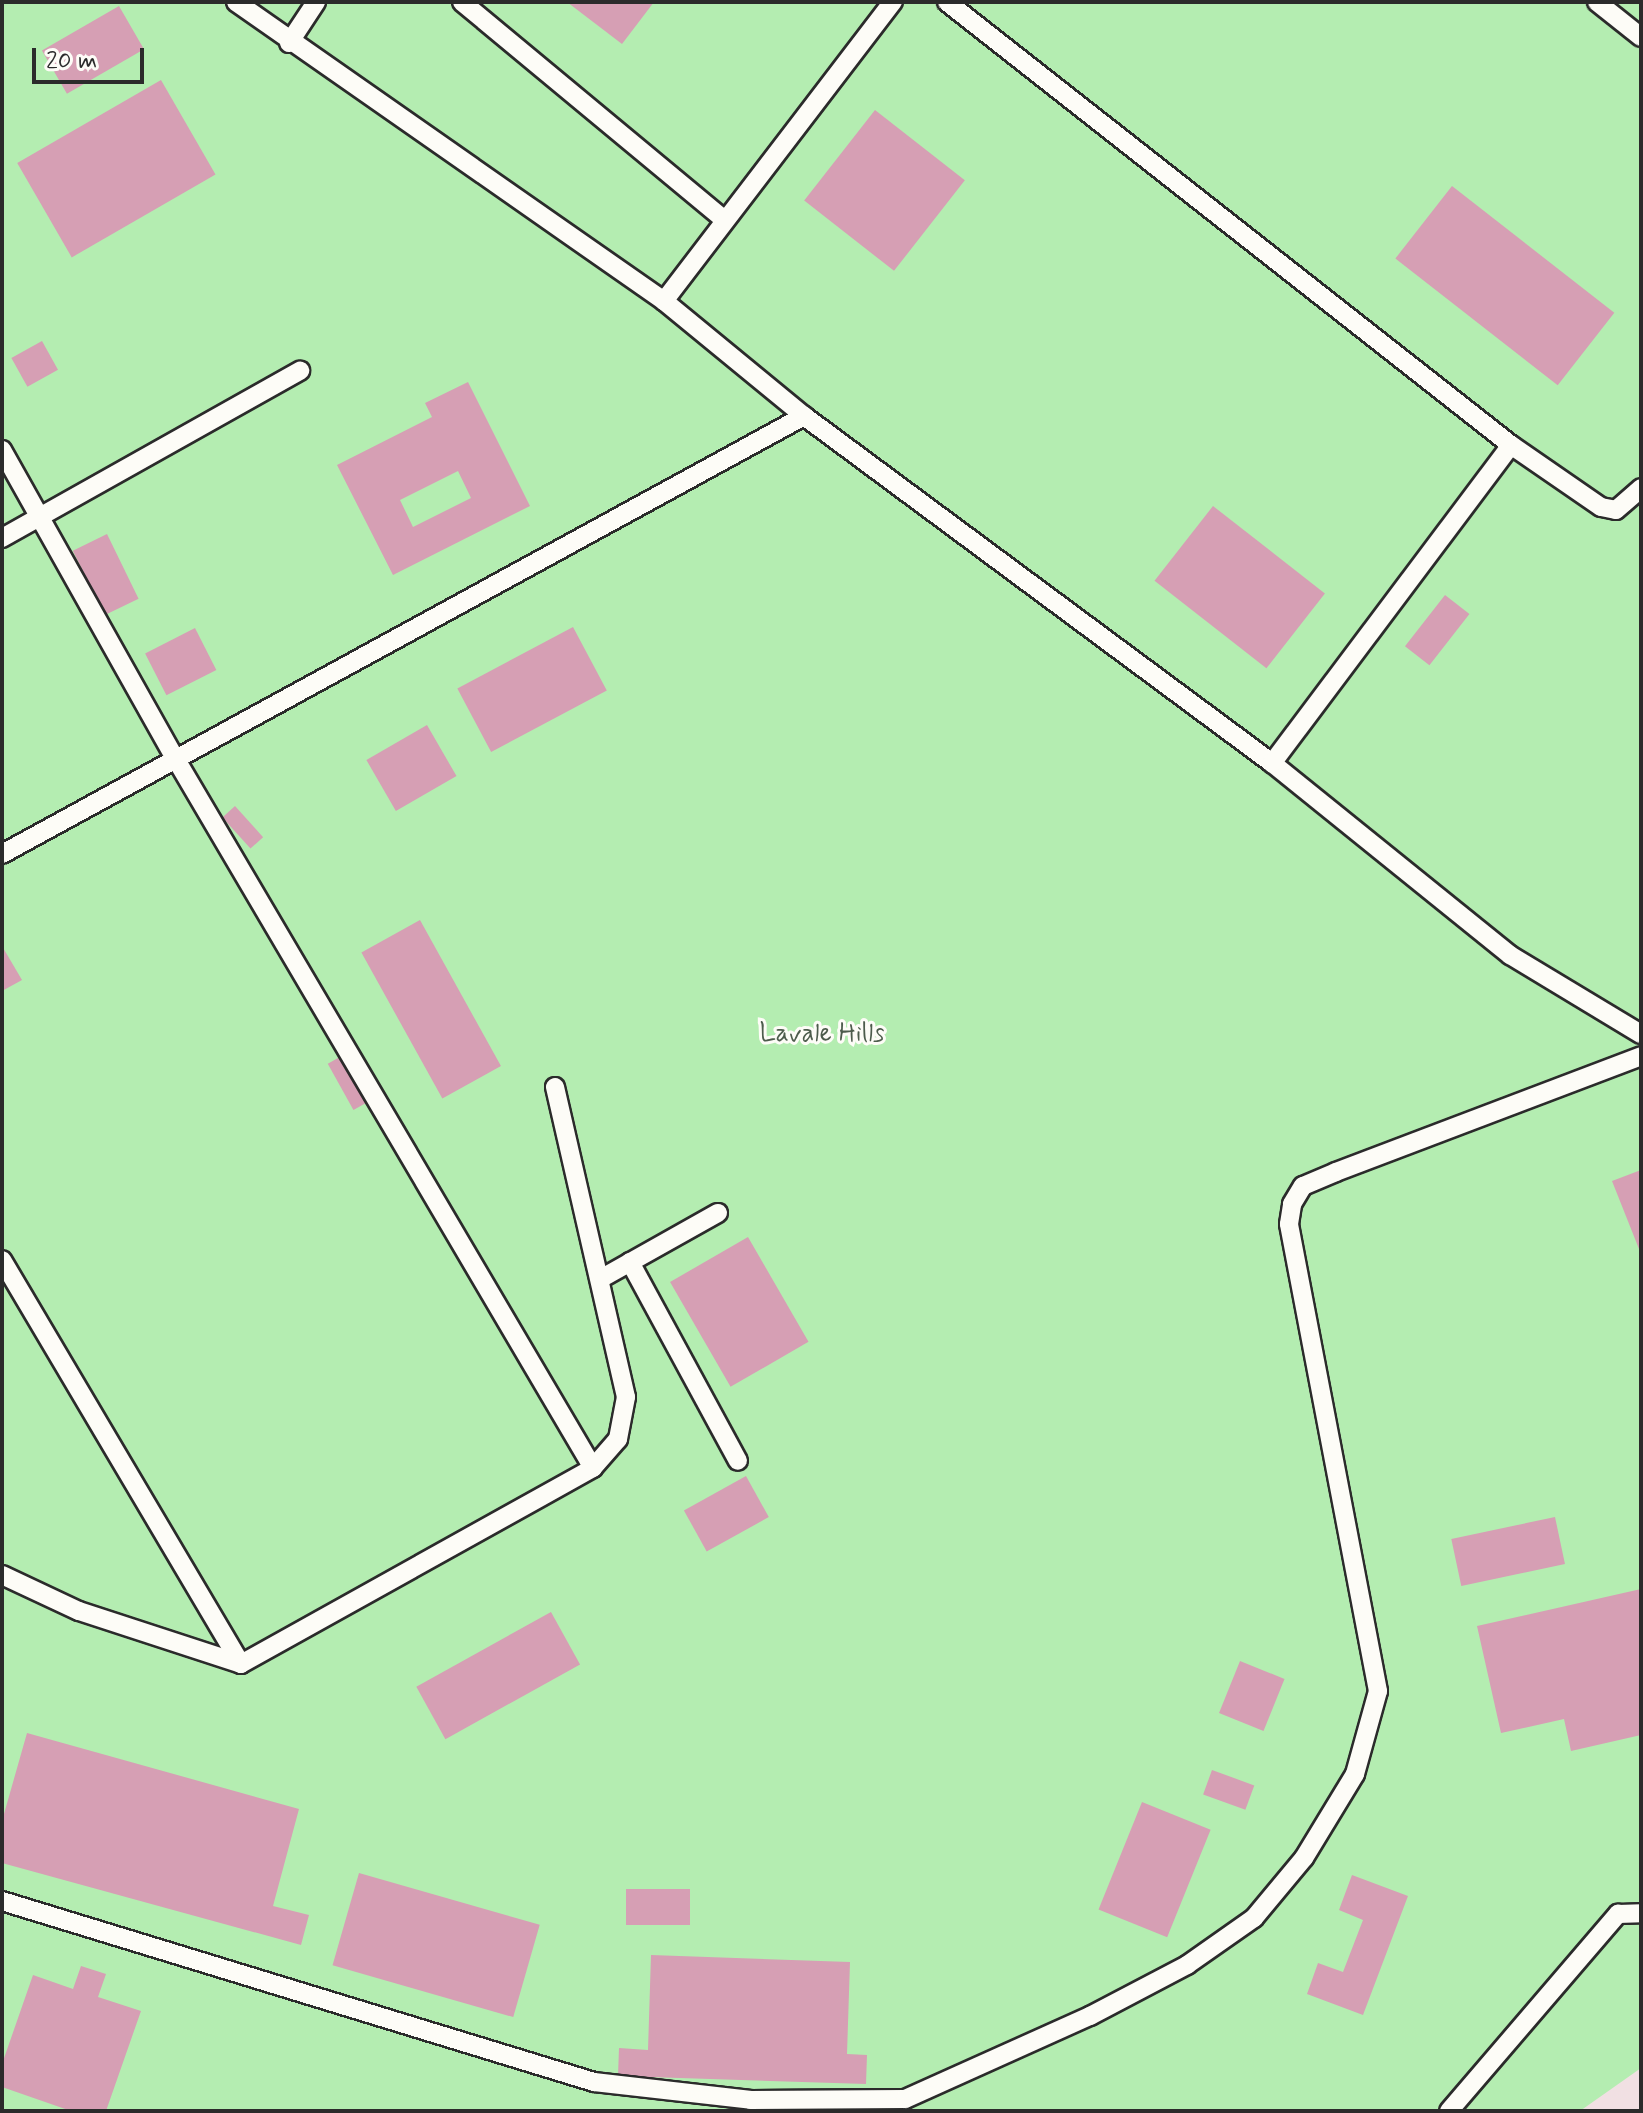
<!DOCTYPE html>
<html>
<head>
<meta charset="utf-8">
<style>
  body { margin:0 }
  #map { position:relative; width:1643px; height:2113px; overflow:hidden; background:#f1e0e3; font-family:Mynerve,sans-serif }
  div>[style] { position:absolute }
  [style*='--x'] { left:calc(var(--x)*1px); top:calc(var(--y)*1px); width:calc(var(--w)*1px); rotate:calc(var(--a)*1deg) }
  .green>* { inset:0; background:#b4edb1 }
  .building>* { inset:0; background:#d69fb4; transform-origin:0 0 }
  .roads { filter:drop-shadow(2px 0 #2b2b2b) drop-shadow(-2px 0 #2b2b2b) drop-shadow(0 2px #2b2b2b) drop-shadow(0 -2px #2b2b2b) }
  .service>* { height:18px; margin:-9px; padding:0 9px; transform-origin:9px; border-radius:9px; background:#fdfcf7 }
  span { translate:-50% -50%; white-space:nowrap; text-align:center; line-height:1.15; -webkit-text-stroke:6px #fdfcf7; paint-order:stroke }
  .park-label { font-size:26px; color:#4d5c4c }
  .frame { position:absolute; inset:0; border:4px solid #2b2b2b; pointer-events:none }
  .scale { position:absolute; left:32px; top:48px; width:112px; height:36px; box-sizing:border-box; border:4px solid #2b2b2b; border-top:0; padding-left:10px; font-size:24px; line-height:28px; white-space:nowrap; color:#2b2b2b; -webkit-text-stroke:6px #fdfcf7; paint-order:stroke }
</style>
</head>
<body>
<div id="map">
  <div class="green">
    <div style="clip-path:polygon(2px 2px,1641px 2px,1641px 2068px,1580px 2111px,2px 2111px)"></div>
  </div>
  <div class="building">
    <div style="clip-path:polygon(567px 2px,654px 2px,622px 44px)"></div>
    <div style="left:119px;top:6px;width:50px;height:89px;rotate:60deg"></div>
    <div style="left:161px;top:80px;width:109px;height:166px;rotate:60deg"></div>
    <div style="left:875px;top:110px;width:114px;height:115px;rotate:38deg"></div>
    <div style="left:1452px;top:186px;width:206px;height:92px;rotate:38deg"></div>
    <div style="left:42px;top:341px;width:33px;height:35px;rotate:61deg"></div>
    <div style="clip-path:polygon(evenodd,468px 382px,530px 506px,393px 575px,337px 465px,432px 417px,425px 403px,468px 382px,458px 471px,471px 498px,413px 527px,400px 500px,458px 471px)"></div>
    <div style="left:1213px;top:506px;width:142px;height:95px;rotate:38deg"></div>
    <div style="left:107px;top:534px;width:72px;height:38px;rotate:64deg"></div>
    <div style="left:1445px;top:595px;width:31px;height:65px;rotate:38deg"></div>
    <div style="left:573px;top:627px;width:72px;height:131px;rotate:62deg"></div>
    <div style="left:195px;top:628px;width:47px;height:56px;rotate:63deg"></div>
    <div style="left:427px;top:725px;width:59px;height:70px;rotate:60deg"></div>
    <div style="left:235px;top:806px;width:42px;height:17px;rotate:48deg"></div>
    <div style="left:420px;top:920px;width:167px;height:67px;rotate:61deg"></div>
    <div style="clip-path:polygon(2px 946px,22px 980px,2px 991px)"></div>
    <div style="left:347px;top:1053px;width:53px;height:22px;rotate:61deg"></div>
    <div style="clip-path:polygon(1641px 1170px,1641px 1254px,1612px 1181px)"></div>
    <div style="left:748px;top:1237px;width:121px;height:90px;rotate:60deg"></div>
    <div style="left:746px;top:1476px;width:47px;height:71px;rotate:61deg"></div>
    <div style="left:1555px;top:1517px;width:48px;height:106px;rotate:78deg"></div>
    <div style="clip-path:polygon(1641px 1589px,1641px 1735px,1571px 1751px,1564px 1719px,1501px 1733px,1477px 1626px)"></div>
    <div style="left:551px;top:1612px;width:60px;height:154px;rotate:61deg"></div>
    <div style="left:1240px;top:1661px;width:48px;height:56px;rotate:22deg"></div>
    <div style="clip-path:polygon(27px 1733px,299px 1809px,273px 1906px,309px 1915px,301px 1945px,2px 1863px,2px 1821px)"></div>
    <div style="left:1212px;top:1770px;width:45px;height:26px;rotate:20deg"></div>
    <div style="left:1142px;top:1802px;width:74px;height:116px;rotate:22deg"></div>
    <div style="left:359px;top:1873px;width:188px;height:96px;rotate:16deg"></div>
    <div style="clip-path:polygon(1352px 1875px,1408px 1896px,1363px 2015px,1307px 1994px,1318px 1963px,1343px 1972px,1363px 1920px,1339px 1910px)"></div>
    <div style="left:626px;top:1889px;width:64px;height:36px"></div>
    <div style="clip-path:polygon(651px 1955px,850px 1962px,847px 2054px,867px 2055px,866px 2084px,618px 2076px,619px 2048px,648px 2050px)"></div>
    <div style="clip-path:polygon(81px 1966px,106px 1974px,98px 1997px,141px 2011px,106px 2111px,71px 2111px,2px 2087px,2px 2064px,33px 1975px,73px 1989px)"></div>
  </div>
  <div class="roads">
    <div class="service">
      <div style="--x:236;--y:2;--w:522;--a:34.94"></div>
      <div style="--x:664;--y:301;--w:181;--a:39.4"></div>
      <div style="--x:804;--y:416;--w:583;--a:36.56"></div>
      <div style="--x:1272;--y:763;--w:306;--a:38.9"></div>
      <div style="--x:1510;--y:955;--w:153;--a:31.1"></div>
      <div style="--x:462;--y:2;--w:338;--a:39.7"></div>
      <div style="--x:947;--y:2;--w:717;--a:38.15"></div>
      <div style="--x:1511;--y:445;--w:398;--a:126.9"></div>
      <div style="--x:1597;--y:2;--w:56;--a:38.5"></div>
      <div style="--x:289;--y:43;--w:49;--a:-56.6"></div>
      <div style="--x:664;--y:301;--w:377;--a:-52.6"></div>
      <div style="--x:1511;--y:445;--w:109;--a:34.6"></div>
      <div style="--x:1601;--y:507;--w:15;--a:11"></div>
      <div style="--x:1616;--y:510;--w:33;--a:-41"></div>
      <div style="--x:2;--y:450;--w:351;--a:60.7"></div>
      <div style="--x:174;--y:756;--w:826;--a:59.52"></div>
      <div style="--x:593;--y:1468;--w:403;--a:150.9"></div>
      <div style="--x:241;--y:1664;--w:469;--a:-120.6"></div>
      <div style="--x:2;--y:538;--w:342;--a:-29.3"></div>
      <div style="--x:2;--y:854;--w:914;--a:-28.64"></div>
      <div style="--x:555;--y:1087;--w:318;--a:77.1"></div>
      <div style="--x:626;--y:1397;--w:43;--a:100.8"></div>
      <div style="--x:618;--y:1439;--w:38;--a:131"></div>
      <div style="--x:630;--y:1262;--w:226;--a:61.5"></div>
      <div style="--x:602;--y:1278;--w:133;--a:-29.3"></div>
      <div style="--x:2;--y:1575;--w:85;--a:25.1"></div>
      <div style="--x:79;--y:1611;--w:170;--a:18.1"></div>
      <div style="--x:2;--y:1901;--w:619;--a:17"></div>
      <div style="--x:594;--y:2082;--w:158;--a:6.5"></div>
      <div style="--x:751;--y:2100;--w:154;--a:-0.4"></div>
      <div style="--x:905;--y:2099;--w:203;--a:-24.2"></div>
      <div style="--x:1090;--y:2016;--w:110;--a:-27.7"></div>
      <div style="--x:1187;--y:1965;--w:82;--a:-35"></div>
      <div style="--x:1254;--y:1918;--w:78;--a:-50.2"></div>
      <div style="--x:1304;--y:1858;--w:98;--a:-58.7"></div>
      <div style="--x:1355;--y:1774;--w:86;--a:-74.5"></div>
      <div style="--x:1378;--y:1691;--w:475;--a:-100.8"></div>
      <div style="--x:1289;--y:1224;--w:20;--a:-81"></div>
      <div style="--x:1292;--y:1204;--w:21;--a:-59"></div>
      <div style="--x:1303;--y:1186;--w:36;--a:-23"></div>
      <div style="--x:1336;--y:1172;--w:326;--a:-20.8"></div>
      <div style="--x:1449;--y:2111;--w:260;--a:-49.4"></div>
      <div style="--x:1618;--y:1914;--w:23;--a:-2"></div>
    </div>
  </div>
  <div class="park-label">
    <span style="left:822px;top:1035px">Lavale Hills</span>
  </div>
  <div class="frame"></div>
  <div class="scale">20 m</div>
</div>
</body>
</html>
